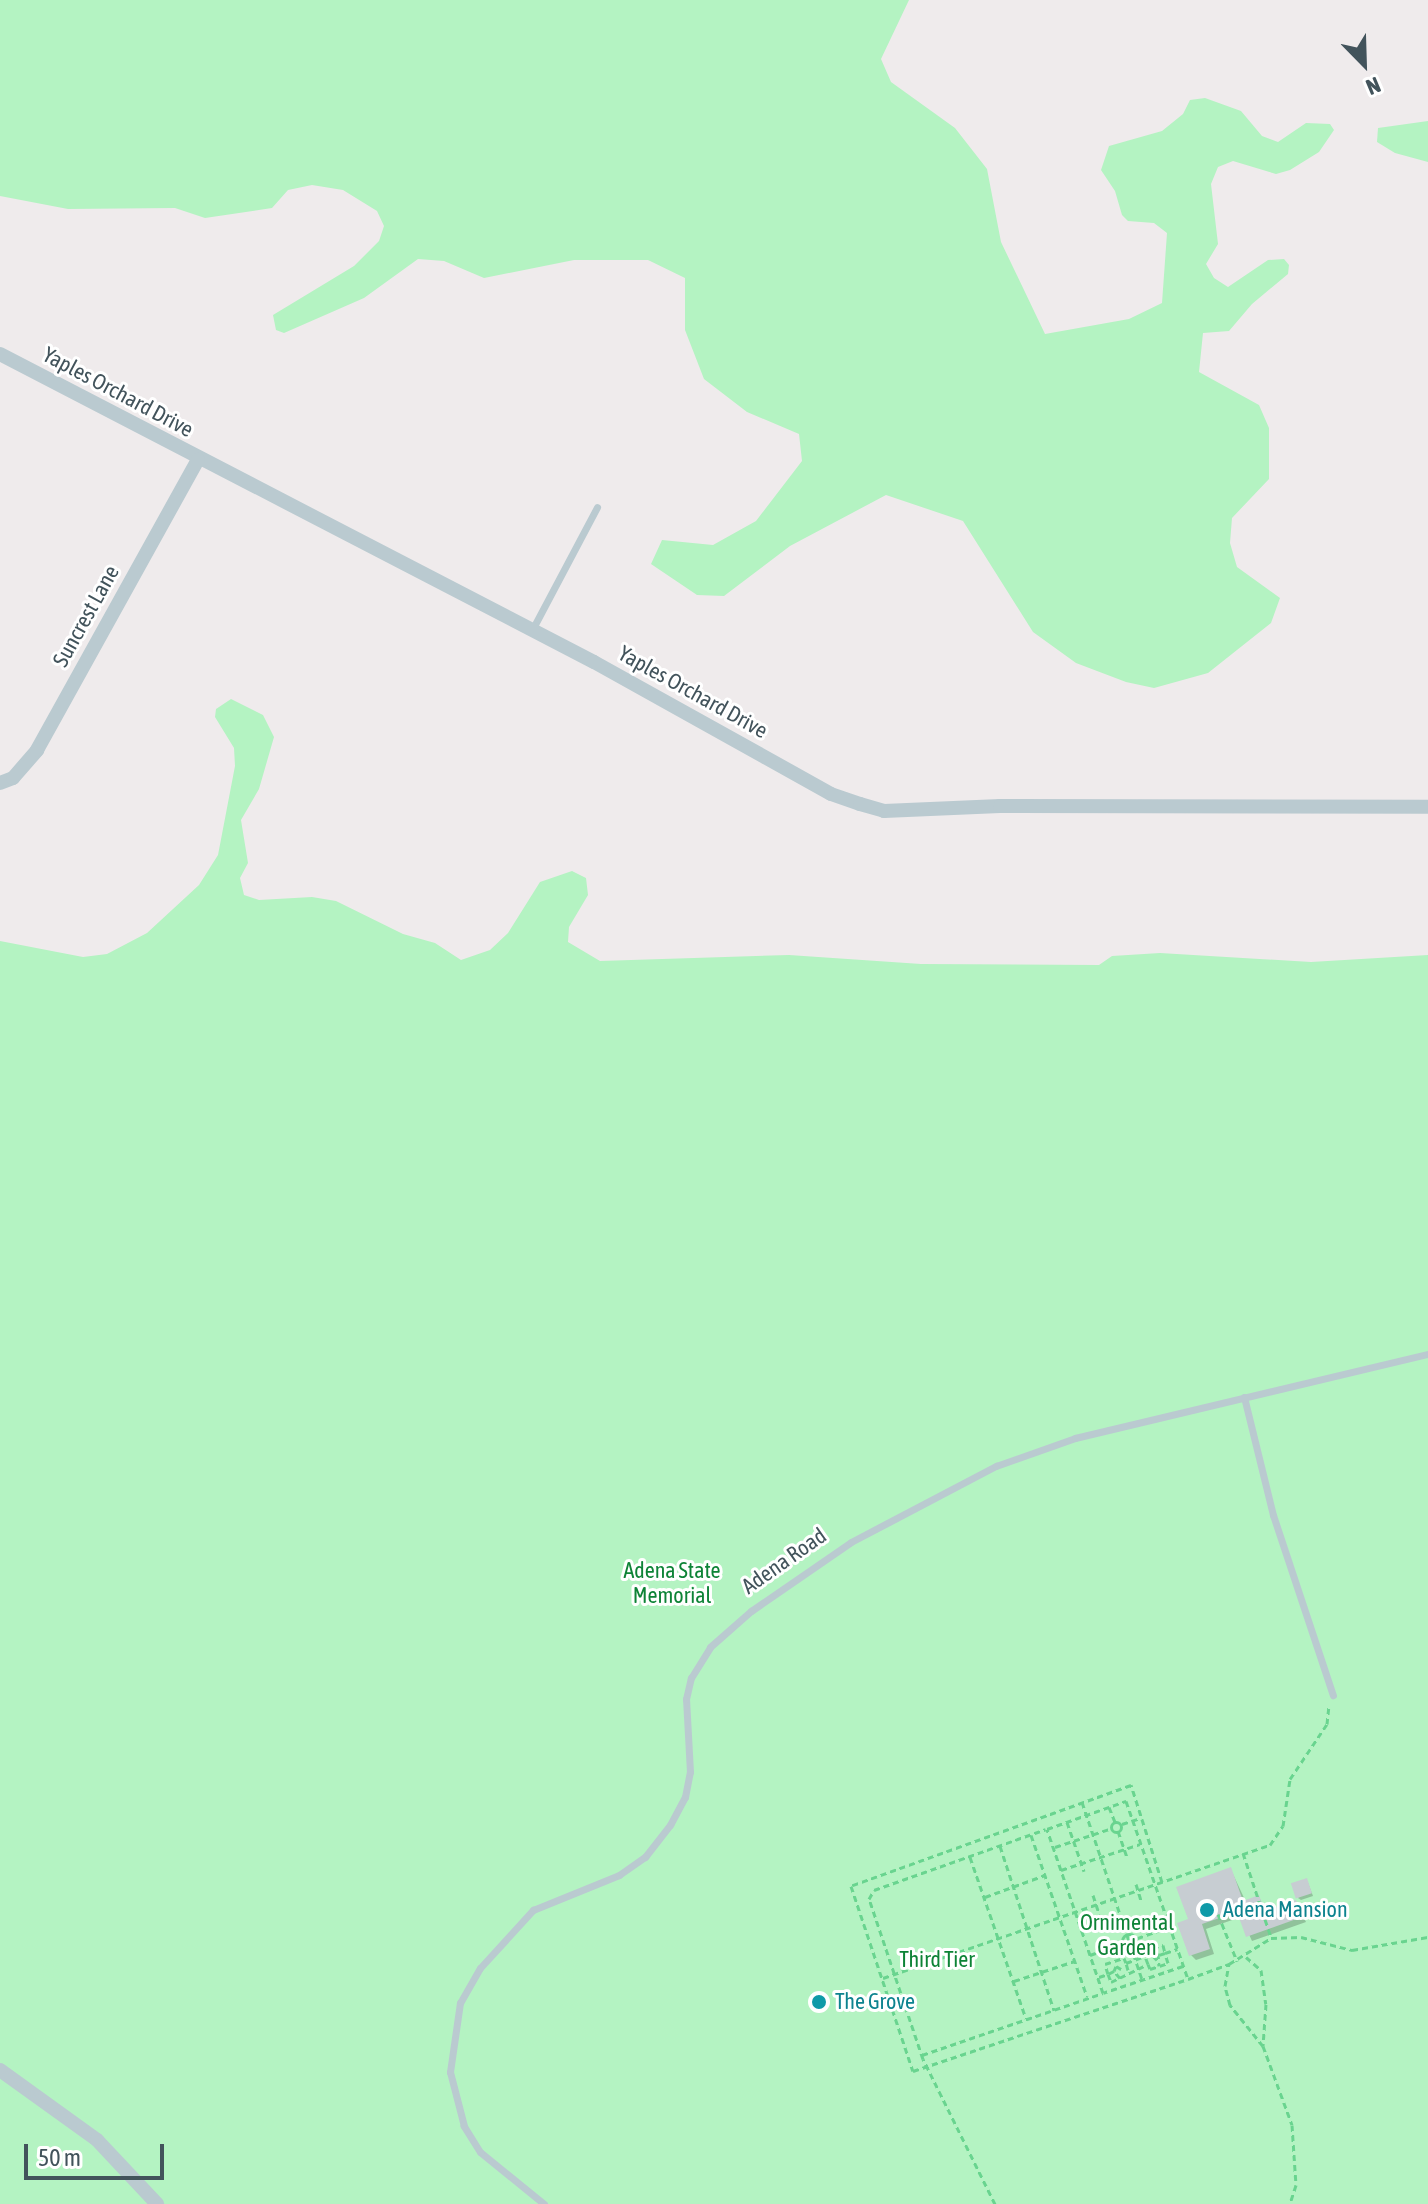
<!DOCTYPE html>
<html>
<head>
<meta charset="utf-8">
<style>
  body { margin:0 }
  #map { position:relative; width:1428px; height:2204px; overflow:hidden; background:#efebec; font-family:"Asap Condensed",sans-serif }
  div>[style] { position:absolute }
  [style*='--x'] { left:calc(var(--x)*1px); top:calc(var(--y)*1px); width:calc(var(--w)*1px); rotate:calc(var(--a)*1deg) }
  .green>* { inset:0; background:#b4f3c2 }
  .shadow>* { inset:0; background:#0003 }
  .building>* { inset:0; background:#c7cdd2; transform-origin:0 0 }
  .path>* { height:3px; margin-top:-1.5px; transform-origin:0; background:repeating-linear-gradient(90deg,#69d48f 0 6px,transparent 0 10px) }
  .path>.ring { margin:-1.5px; padding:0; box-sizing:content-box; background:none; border:3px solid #69d48f; border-radius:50% }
  .lane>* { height:7px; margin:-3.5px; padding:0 3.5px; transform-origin:3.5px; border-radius:3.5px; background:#bacad0 }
  .street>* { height:14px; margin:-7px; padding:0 7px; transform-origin:7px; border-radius:7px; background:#bacad0 }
  .dots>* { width:22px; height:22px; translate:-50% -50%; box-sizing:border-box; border:4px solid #fff; border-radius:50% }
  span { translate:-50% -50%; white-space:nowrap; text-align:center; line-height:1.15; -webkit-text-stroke:6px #fff; paint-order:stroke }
  .street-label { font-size:22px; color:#42535b }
  .park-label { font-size:22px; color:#0d8336 }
  .culture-label { font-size:22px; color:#0d838f }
  .left { translate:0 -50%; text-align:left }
  .north { position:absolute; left:1324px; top:24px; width:80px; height:80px; -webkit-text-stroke:6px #fff; paint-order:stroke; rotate:157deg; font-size:22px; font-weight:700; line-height:32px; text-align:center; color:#42535b }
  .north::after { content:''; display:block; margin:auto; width:28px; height:36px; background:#42535b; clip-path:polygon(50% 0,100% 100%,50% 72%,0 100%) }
  .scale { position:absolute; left:24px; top:2144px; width:140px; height:36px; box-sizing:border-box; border:4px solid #42535b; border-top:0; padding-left:10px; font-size:24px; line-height:28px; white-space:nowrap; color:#42535b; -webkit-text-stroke:6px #fff; paint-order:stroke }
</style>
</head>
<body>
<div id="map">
  <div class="green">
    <div style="clip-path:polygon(0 0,909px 0,881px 59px,891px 82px,955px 128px,987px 169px,1001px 242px,1045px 334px,1129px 319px,1162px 303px,1167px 233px,1154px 223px,1128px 221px,1122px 215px,1115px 191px,1101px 170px,1109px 146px,1162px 131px,1183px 114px,1190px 100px,1205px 98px,1241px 111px,1262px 136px,1278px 142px,1306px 123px,1330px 124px,1334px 130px,1319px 152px,1290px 170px,1276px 174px,1233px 161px,1218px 167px,1211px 184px,1218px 244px,1206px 264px,1214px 278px,1228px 287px,1268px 260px,1284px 259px,1289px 265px,1288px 274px,1252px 304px,1229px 331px,1203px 333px,1199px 372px,1259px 405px,1269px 428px,1269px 479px,1232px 518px,1230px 543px,1237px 567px,1280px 598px,1271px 623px,1208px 673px,1154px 688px,1126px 682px,1076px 663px,1033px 632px,963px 521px,886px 495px,790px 546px,724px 596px,697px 595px,651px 564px,662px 540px,713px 545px,756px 521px,802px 461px,799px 434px,747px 412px,704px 379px,685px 330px,685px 278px,648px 260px,574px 260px,484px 278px,444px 261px,418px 259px,364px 298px,284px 333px,276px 330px,273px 315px,354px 266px,379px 241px,384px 226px,377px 211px,343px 190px,312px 185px,288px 190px,272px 208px,205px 218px,175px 208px,68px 209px,0 196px)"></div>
    <div style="clip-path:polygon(1428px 121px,1428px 162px,1395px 153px,1377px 142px,1378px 128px)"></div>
    <div style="clip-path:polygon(231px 699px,263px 715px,274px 737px,259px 789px,241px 820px,248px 863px,240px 878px,244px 895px,259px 900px,312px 897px,336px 901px,403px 934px,435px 943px,461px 960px,490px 950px,508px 933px,540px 882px,572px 871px,586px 878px,588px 895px,569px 927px,568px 942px,600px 961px,789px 955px,921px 964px,1099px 965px,1112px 956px,1160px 953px,1311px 962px,1428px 955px,1428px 2204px,0 2204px,0 941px,83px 957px,107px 954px,147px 933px,199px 885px,218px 855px,235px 766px,234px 748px,215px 717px,216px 709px)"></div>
  </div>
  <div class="shadow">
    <div style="clip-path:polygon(1231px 1870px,1246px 1902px,1259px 1897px,1267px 1913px,1296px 1903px,1306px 1922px,1252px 1941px,1241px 1917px,1206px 1929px,1214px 1954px,1196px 1960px,1191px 1955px,1190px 1920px)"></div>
    <div style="clip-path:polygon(1308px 1883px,1313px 1896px,1301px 1900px,1298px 1898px)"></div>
  </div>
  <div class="building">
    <div style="clip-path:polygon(1231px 1867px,1243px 1901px,1259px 1895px,1265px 1911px,1296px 1900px,1302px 1917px,1246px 1937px,1237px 1912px,1202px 1924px,1210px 1949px,1189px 1956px,1177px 1923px,1188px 1919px,1176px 1887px)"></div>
    <div style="left:1307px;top:1878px;width:16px;height:17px;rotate:72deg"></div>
  </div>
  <div class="path">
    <div style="--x:1082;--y:1802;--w:187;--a:71.3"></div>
    <div style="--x:1109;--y:1807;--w:16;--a:68"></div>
    <div style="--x:1067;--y:1822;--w:52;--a:70.9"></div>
    <div class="ring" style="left:1111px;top:1822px;width:7px;height:7px"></div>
    <div style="--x:1122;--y:1824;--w:20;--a:-18"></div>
    <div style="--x:1118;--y:1831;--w:28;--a:71"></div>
    <div style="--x:1031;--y:1835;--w:171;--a:70.9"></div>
    <div style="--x:1000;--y:1846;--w:173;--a:71.8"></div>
    <div style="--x:1055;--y:1847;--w:60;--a:-18.4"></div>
    <div style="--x:1243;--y:1853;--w:89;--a:71.6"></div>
    <div style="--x:970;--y:1857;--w:171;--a:70.9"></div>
    <div style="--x:1061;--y:1870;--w:83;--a:-18.2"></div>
    <div style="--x:1162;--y:1882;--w:102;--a:-107.7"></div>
    <div style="--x:1131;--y:1785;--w:298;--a:160.2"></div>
    <div style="--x:851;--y:1886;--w:195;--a:71.5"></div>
    <div style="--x:913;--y:2071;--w:290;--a:-18.5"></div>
    <div style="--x:1136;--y:1884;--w:17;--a:73"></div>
    <div style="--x:1093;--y:1895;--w:20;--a:72"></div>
    <div style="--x:985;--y:1897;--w:64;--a:-20.1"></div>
    <div style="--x:1218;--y:1914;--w:51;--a:68"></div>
    <div class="ring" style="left:1122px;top:1934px;width:11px;height:11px"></div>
    <div style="--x:1090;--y:1955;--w:84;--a:-19.5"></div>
    <div style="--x:1246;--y:1957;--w:20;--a:41"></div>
    <div style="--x:1261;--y:1970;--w:34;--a:82"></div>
    <div style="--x:1266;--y:2004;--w:42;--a:94.1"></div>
    <div style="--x:1263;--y:2046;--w:84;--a:69.8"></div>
    <div style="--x:1292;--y:2125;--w:60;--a:86.2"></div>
    <div style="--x:1296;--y:2185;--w:20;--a:108"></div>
    <div style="--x:1157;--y:1960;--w:7;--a:-135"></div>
    <div style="--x:1152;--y:1955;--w:6;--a:-18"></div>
    <div style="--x:1158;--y:1953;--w:13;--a:86"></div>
    <div style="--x:1148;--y:1964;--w:14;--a:-111"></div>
    <div style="--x:1143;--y:1951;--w:21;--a:-17"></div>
    <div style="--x:1163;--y:1945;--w:8;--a:76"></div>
    <div style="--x:1165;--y:1953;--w:6;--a:162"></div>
    <div style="--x:1183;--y:1966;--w:84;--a:161.4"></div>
    <div style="--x:1103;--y:1993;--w:173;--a:-108.9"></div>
    <div style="--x:1047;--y:1829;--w:84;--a:-19.5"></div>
    <div style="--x:1126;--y:1801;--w:188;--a:70.8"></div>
    <div style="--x:1188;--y:1979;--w:44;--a:-20.1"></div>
    <div style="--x:1128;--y:1970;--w:7;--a:-106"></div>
    <div style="--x:1126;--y:1963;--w:20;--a:-20"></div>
    <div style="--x:1114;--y:1971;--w:5;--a:-68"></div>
    <div style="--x:1116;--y:1966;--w:6;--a:31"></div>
    <div style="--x:1099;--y:1977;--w:9;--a:-18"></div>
    <div style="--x:1108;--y:1974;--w:9;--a:69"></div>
    <div style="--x:1111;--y:1982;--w:41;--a:-25.9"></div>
    <div style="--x:1148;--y:1964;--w:5;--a:68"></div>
    <div style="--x:1150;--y:1969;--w:19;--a:-18"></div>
    <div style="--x:1168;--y:1963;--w:10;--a:-107"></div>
    <div style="--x:1165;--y:1953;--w:13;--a:-18"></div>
    <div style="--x:883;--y:1978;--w:409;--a:-19"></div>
    <div style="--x:1270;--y:1845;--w:23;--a:-56"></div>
    <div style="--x:1283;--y:1826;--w:48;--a:-81.5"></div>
    <div style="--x:1290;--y:1779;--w:66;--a:-56.1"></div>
    <div style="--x:1327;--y:1724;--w:18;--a:-84"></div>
    <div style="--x:1120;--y:1978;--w:9;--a:-131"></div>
    <div style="--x:1114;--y:1971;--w:7;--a:153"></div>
    <div style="--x:1108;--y:1974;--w:10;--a:-107"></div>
    <div style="--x:1105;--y:1964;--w:20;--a:-18"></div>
    <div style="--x:1124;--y:1958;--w:5;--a:68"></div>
    <div style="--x:1014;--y:1981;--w:64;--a:-18.2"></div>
    <div style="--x:1263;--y:2046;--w:53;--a:-128.8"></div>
    <div style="--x:1230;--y:2005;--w:20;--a:-105"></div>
    <div style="--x:1225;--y:1986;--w:22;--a:-80"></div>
    <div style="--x:1229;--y:1964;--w:49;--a:-31.8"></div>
    <div style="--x:1271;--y:1938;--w:30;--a:-2"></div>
    <div style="--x:1301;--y:1937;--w:53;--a:14.3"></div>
    <div style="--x:1352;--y:1950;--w:77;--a:-9.7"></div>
    <div style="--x:922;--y:2055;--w:191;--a:-18.9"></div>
    <div style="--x:995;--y:2204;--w:162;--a:-116.4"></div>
    <div style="--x:923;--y:2059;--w:169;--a:-108.6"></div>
    <div style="--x:869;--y:1899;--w:10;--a:-61"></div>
    <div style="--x:874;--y:1890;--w:182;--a:-19.5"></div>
  </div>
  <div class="lane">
    <div style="--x:532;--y:630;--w:139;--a:-62.1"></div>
    <div style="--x:1244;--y:1397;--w:122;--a:76.2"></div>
    <div style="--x:1273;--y:1515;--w:190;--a:71.6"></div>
    <div style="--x:544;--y:2204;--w:82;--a:-140.9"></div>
    <div style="--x:480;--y:2152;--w:31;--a:-122"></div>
    <div style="--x:464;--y:2126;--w:56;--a:-104.5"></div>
    <div style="--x:450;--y:2072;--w:70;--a:-81.8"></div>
    <div style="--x:460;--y:2003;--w:40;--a:-60.3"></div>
    <div style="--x:480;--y:1968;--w:79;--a:-47.6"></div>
    <div style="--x:533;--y:1910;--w:93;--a:-22.1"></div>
    <div style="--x:619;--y:1875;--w:32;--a:-35"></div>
    <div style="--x:645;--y:1857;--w:41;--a:-52"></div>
    <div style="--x:670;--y:1825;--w:32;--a:-62"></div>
    <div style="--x:685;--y:1797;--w:25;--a:-79"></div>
    <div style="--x:690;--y:1772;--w:73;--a:-93.1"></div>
    <div style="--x:686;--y:1699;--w:22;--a:-77"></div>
    <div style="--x:691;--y:1678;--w:36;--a:-58"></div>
    <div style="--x:710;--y:1647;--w:55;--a:-41.3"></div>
    <div style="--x:751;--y:1611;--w:121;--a:-34.6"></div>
    <div style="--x:851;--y:1542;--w:164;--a:-27.7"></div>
    <div style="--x:996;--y:1466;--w:84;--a:-19.5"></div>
    <div style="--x:1075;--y:1438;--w:363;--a:-13.4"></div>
  </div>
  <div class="street">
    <div style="--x:0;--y:354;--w:669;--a:27.41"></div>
    <div style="--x:594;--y:662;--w:271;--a:29.1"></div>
    <div style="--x:831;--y:794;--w:31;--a:19"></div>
    <div style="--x:860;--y:804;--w:25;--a:16"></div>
    <div style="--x:884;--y:811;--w:116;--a:-2.5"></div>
    <div style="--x:1000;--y:806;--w:428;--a:0.1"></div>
    <div style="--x:0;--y:783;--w:14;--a:-21"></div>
    <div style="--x:13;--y:778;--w:37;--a:-49"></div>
    <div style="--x:37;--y:750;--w:332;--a:-61"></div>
    <div style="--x:0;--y:2070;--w:120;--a:35.8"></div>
    <div style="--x:97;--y:2140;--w:88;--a:46.8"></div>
  </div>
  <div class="dots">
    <div style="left:1207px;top:1910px;background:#0f9aa8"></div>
    <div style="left:819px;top:2002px;background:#0f9aa8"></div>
  </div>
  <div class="street-label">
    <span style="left:118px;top:392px;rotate:28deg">Yaples Orchard Drive</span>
    <span style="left:86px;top:616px;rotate:-61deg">Suncrest Lane</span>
    <span style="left:693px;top:692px;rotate:29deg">Yaples Orchard Drive</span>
    <span style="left:784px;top:1561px;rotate:-35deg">Adena Road</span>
  </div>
  <div class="park-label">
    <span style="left:672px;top:1583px">Adena State<br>Memorial</span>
    <span style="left:1127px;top:1935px">Ornimental<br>Garden</span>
    <span style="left:937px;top:1960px">Third Tier</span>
  </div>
  <div class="culture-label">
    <span class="left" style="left:1223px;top:1910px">Adena Mansion</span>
    <span class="left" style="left:835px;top:2002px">The Grove</span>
  </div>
  <div class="north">N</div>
  <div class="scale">50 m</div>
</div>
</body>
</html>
